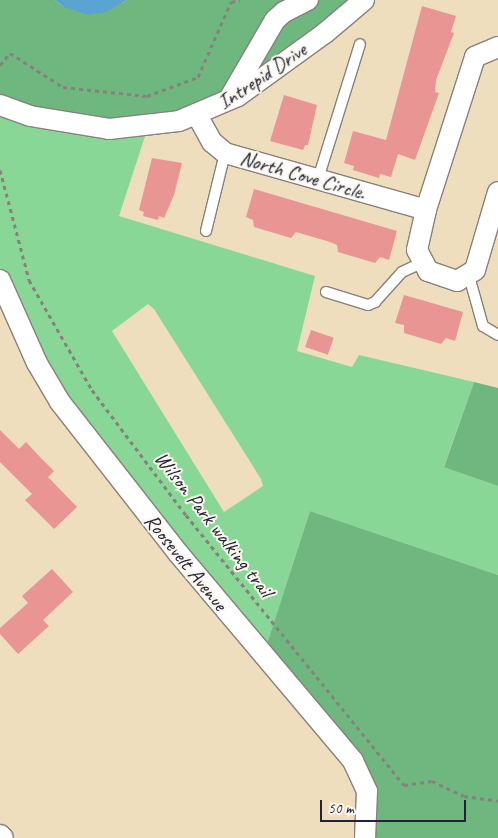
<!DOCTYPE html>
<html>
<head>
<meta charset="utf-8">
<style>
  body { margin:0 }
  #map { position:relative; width:498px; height:838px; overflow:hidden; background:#efdebd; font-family:Caveat,sans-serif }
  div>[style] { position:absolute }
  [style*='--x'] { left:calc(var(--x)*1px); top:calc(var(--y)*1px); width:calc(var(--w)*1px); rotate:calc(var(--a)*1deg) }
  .green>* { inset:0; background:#89d796 }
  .forest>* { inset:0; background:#6eb87f }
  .water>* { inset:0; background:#5aa4d2 }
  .building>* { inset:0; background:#e89594; transform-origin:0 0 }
  .path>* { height:3px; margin-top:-1.5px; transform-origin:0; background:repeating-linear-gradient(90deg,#88807c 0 4px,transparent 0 8px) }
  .roads { filter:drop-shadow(1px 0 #88807c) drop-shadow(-1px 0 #88807c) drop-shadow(0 1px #88807c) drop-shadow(0 -1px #88807c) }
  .lane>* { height:10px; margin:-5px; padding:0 5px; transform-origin:5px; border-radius:5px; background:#fff }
  .street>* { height:20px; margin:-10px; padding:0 10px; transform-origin:10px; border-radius:10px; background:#fff }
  span { translate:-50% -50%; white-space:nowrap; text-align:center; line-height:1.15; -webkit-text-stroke:4px #fbf7ec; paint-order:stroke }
  .street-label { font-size:21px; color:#22223b }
  .scale { position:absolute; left:320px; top:800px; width:146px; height:22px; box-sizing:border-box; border:2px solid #22223b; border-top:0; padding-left:6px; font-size:15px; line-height:18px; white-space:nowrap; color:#22223b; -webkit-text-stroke:4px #fbf7ec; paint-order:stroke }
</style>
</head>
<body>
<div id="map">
  <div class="green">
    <div style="clip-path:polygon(evenodd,0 105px,148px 127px,119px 216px,315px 276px,297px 351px,352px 367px,359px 355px,474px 382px,444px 466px,498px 486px,498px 575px,310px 511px,265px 650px,91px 442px,0 280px,0 105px,148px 304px,154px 309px,261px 479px,263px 486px,224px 512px,112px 331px,148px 304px)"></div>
  </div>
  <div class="forest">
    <div style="clip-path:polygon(0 0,55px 0,64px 7px,122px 3px,127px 0,364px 0,266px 78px,156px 126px,0 105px)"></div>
    <div style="clip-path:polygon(474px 382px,498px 388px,498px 486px,444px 467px)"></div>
    <div style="clip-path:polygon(310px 511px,498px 575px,498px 838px,364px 838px,366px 784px,265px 650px)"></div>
  </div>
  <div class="water">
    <div style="clip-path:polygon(55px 0,127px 0,106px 12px,88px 15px,64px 7px)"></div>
  </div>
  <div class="building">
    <div style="clip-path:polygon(422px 6px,456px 16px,451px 32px,454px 33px,436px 80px,435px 92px,439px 93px,415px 160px,398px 154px,391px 177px,380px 174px,379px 178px,353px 170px,354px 166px,344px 163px,353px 131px,386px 140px)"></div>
    <div style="clip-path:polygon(284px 95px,317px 105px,308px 145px,305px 145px,303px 150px,270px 141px)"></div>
    <div style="clip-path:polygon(152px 158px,182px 163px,174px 195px,164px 218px,159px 216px,158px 220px,143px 216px,144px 212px,139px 210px)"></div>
    <div style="clip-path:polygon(254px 189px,397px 231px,389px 260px,380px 257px,375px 263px,338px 252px,337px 245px,330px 242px,296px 232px,291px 238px,254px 227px,253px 220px,246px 217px)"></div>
    <div style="clip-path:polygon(404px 295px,463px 312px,455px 341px,446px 338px,441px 344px,404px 333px,404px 325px,395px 323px)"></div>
    <div style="left:311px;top:330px;width:24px;height:18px;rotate:19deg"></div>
    <div style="clip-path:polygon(0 430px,19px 449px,26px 442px,40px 457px,54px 471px,48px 477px,77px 507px,54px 529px,25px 500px,32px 494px,0 462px)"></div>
    <div style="clip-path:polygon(52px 569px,73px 592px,43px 620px,49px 626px,18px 654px,0 634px,0 628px,28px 603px,22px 596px)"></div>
  </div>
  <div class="path">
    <div style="--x:0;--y:65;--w:16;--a:-50"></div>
    <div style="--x:10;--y:53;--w:63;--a:32.7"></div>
    <div style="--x:63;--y:87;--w:84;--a:6.1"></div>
    <div style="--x:147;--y:96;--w:54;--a:-20.4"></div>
    <div style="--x:198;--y:77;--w:82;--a:-66.3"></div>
    <div style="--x:231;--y:2;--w:9;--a:-13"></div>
    <div style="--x:0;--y:170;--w:114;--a:75.2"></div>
    <div style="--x:29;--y:280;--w:127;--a:60.2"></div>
    <div style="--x:92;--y:390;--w:156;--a:53.1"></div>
    <div style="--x:186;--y:515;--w:347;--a:51.1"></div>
    <div style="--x:404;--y:785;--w:28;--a:-8"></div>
    <div style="--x:432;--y:781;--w:35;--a:25"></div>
    <div style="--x:464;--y:796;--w:34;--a:8"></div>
  </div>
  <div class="roads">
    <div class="lane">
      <div style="--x:318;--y:179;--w:141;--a:-72.7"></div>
      <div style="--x:206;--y:231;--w:80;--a:-76.3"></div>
      <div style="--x:469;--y:276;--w:52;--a:74.4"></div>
      <div style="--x:483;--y:326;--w:17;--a:31"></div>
      <div style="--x:326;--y:292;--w:44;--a:17.2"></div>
      <div style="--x:368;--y:305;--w:8;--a:-23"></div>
      <div style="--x:375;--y:302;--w:40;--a:-48"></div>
      <div style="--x:402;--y:272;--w:21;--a:-25"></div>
    </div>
    <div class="street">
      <div style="--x:498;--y:47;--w:25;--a:157"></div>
      <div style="--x:475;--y:57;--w:161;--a:107.8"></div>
      <div style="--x:426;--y:210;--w:41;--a:102.7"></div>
      <div style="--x:417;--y:250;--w:24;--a:62"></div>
      <div style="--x:428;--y:271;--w:31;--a:19"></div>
      <div style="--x:457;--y:281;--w:21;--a:-31"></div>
      <div style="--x:475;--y:270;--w:81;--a:-73.6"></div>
      <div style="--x:229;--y:99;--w:91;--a:-59.8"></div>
      <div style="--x:275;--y:20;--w:12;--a:-42"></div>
      <div style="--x:284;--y:12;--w:27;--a:-27"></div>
      <div style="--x:0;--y:105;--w:32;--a:20"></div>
      <div style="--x:30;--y:116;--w:80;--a:9.3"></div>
      <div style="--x:109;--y:129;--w:70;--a:-6.5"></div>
      <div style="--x:179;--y:121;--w:64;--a:-23"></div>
      <div style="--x:238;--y:96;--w:107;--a:-35.9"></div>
      <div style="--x:325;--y:33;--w:51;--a:-40.2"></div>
      <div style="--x:197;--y:115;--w:31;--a:61"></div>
      <div style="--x:212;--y:142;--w:17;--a:40"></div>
      <div style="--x:225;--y:153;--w:209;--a:15.8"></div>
      <div style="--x:0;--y:280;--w:91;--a:66"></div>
      <div style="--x:37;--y:363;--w:45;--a:59.5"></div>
      <div style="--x:60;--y:402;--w:192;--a:52"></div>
      <div style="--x:178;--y:553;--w:272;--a:49.9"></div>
      <div style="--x:353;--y:761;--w:33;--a:65"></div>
      <div style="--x:367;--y:791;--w:47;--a:92.4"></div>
      <div style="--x:0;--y:835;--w:4;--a:45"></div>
    </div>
  </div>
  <div class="street-label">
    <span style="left:262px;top:76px;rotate:-34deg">Intrepid Drive</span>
    <span style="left:303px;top:175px;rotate:16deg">North Cove Circle.</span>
    <span style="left:214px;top:524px;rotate:52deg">Wilson Park walking trail</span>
    <span style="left:186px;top:562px;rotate:51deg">Roosevelt Avenue</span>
  </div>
  <div class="scale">50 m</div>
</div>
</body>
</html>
